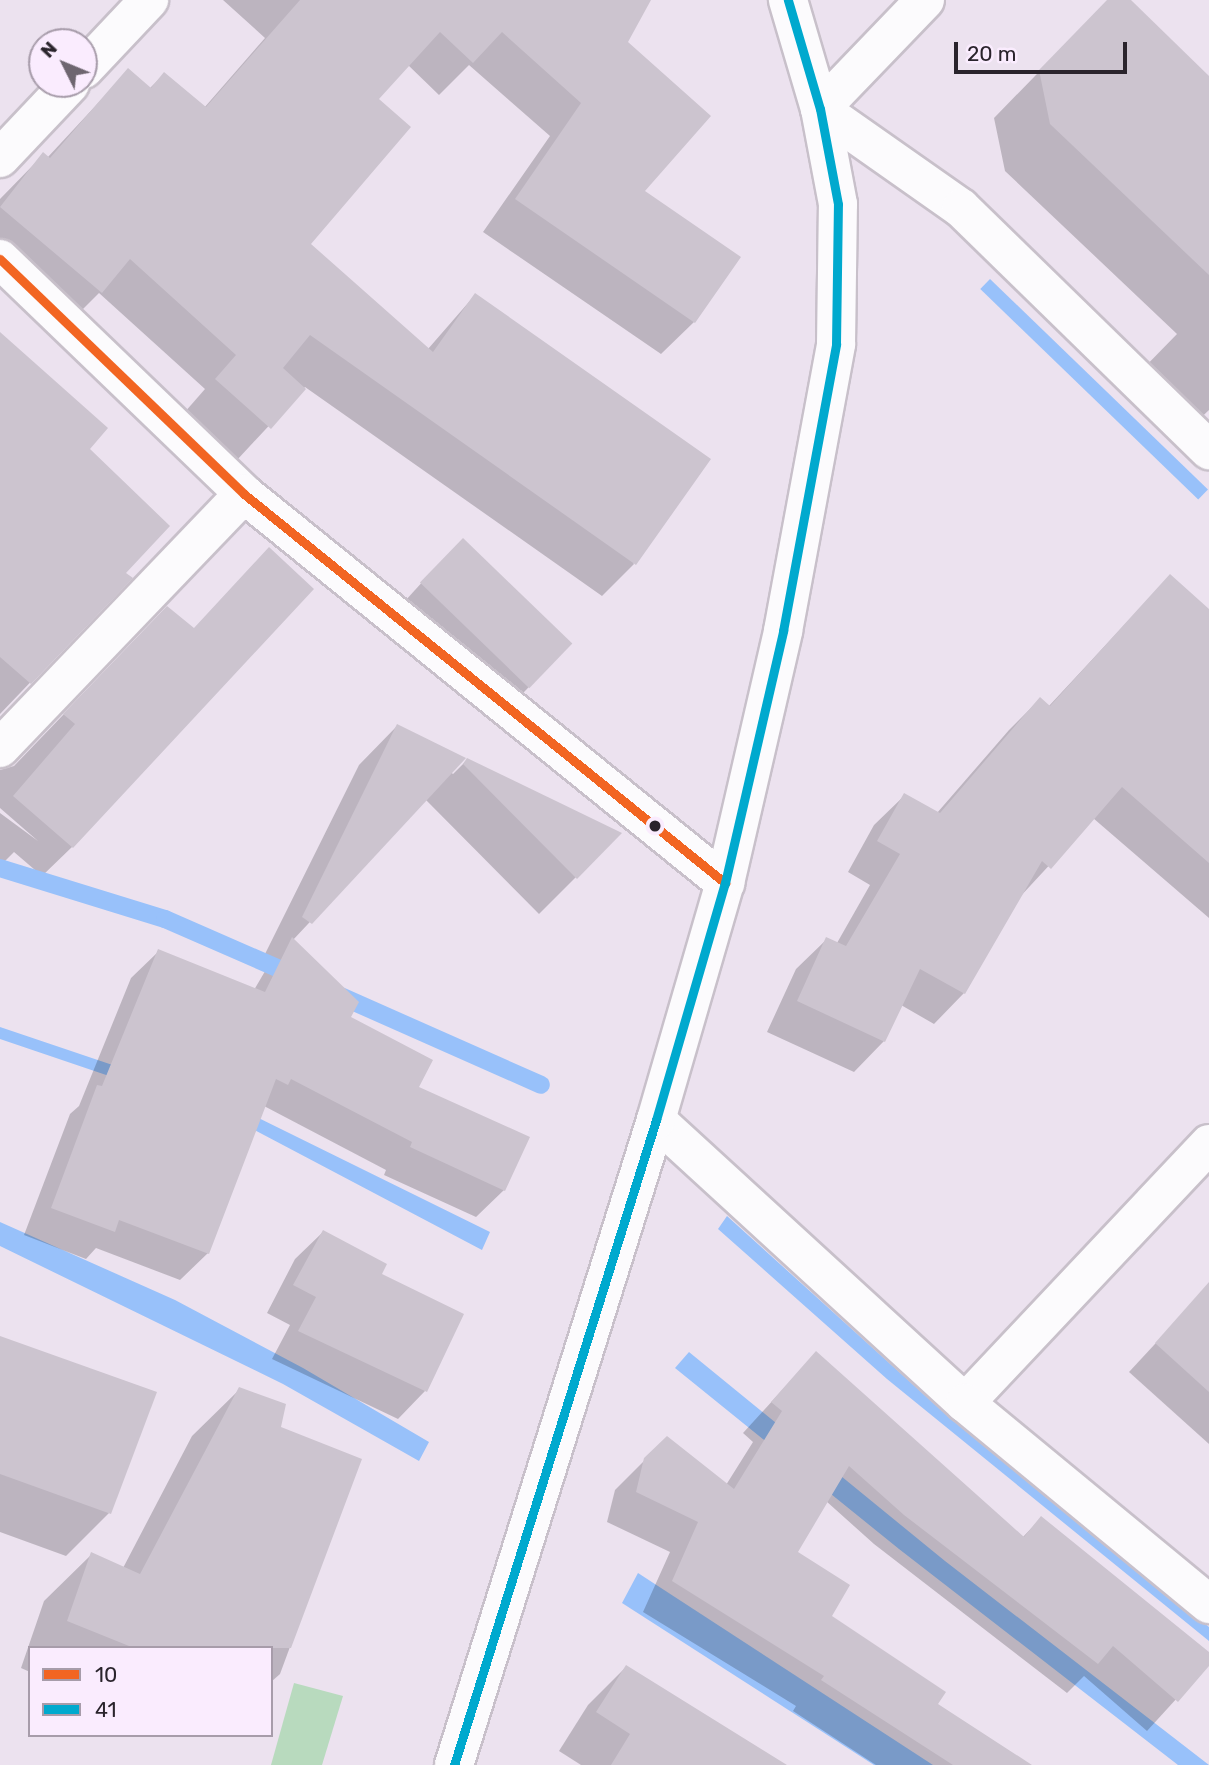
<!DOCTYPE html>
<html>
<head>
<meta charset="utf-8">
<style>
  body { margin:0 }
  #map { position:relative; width:1209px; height:1765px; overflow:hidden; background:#ece2ef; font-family:Rubik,sans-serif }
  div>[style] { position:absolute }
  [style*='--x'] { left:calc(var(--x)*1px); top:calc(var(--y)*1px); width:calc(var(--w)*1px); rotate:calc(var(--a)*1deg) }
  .green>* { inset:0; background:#b8dabe }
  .water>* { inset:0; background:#98c1fa; transform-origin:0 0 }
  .shadow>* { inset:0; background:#0003 }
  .stream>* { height:18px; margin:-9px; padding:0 9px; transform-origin:9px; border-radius:9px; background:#98c1fa }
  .building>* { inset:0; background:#ccc4cf; transform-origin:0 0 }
  .roads { filter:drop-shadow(2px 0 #c8c0ca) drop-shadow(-2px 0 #c8c0ca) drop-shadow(0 2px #c8c0ca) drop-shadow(0 -2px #c8c0ca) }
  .street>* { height:38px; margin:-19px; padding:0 19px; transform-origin:19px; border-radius:19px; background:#fcfbfd }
  .primary>* { height:38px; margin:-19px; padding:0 19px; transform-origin:19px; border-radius:19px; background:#fcfbfd }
  .bus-1>* { height:9px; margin:-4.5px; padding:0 4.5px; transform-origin:4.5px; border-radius:4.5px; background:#f26522 }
  .bus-2>* { height:9px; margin:-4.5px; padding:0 4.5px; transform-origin:4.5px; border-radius:4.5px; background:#00a9ce }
  .dots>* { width:19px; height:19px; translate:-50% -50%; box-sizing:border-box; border:4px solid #faecfe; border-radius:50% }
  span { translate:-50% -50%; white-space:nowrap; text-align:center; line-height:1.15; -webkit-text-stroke:5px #faecfe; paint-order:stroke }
  .legend { position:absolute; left:28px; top:1646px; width:245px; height:91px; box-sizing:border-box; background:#faecfe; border:2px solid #a79caa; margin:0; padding:9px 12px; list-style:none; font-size:21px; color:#2a242c }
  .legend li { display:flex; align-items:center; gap:14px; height:35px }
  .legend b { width:35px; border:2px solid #a79caa }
  .north { position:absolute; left:28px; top:28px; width:70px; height:70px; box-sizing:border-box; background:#faecfe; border:2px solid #a79caa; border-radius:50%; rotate:313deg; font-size:19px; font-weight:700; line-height:28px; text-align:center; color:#2a242c }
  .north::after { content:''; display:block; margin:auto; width:24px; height:32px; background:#6e6670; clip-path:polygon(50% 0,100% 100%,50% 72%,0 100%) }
  .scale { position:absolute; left:954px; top:42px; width:173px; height:32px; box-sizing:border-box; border:4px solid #2a242c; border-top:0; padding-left:9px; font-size:21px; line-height:24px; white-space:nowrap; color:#2a242c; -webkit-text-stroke:5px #faecfe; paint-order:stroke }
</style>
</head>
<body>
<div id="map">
  <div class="green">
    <div style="clip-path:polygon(294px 1683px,343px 1696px,322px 1765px,271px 1765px)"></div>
  </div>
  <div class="water">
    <div style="left:990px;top:279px;width:303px;height:14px;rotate:44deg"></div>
    <div style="clip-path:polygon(0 1027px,234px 1106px,490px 1232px,482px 1250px,230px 1117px,0 1039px)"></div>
    <div style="clip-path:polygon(727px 1216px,939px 1408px,1209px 1627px,1209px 1641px,887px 1379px,718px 1229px)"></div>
    <div style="clip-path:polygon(0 1222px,175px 1300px,303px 1368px,429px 1442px,419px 1461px,283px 1384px,0 1246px)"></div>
    <div style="clip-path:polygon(689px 1352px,945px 1561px,1209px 1765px,1178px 1765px,899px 1549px,675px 1368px)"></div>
    <div style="clip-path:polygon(638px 1573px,933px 1765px,874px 1765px,622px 1603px)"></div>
  </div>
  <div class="shadow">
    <div style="clip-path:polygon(223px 0,649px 0,626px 42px,642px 191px,694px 322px,661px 354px,483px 232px,550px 136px,469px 65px,439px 95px,408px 65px,377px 100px,309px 245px,428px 349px,475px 295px,634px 564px,602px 596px,305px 387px,237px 460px,184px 413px,205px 389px,99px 293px,68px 324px,0 267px,0 199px,43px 155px,47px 158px,128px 71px,149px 89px,164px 74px,204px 108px,265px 38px)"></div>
    <div style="clip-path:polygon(1109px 0,1128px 0,1209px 78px,1209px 410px,1188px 430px,1134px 378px,1177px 334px,1005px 171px,994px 118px)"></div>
    <div style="clip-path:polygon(0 334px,87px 449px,124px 573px,130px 578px,0 714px)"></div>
    <div style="clip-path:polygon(435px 568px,570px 644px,503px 714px,395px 612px)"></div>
    <div style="clip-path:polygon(1170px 576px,1209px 612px,1209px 918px,1093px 818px,1018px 899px,964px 993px,934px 1024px,901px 1005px,884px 1041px,854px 1072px,767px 1032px,796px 969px,827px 939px,837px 943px,870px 885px,848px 872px,874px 825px,905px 795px,937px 813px,1009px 730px,1040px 699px,1048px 707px)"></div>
    <div style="clip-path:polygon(137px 638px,72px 847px,42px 876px,14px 852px,0 866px,0 813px,38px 841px,0 808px,0 770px,14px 766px)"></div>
    <div style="clip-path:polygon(397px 726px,453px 774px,467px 760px,619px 834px,539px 914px,425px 799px,293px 940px,349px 1018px,417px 1088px,504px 1190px,476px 1217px,384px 1175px,386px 1170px,264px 1106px,208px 1253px,180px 1280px,96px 1248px,86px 1259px,24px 1235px,70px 1114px,79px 1106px,131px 978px,159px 951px,254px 990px,271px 961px,264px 956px,359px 765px)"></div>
    <div style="clip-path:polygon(323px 1232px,379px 1275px,425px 1391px,398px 1419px,272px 1359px,290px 1325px,267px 1313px,295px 1259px)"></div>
    <div style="clip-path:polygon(1205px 1290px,1209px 1293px,1209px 1444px,1129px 1372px)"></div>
    <div style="clip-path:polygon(0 1338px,109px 1513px,66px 1556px,0 1532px)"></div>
    <div style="clip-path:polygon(816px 1353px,1022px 1538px,1041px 1518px,1209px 1655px,1209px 1663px,1147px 1731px,1084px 1676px,1067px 1693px,874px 1544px,826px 1501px,796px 1552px,830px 1616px,936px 1704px,1029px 1765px,876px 1765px,793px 1711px,796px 1706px,643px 1612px,670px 1552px,607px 1522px,615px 1490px,646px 1459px,726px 1485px,753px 1442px,743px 1433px)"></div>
    <div style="clip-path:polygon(240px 1389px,279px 1428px,359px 1460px,280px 1674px,271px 1682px,271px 1648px,30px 1648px,30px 1672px,21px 1668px,44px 1601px,92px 1554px,123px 1568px,192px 1436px)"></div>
    <div style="clip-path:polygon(626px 1667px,774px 1765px,581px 1765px,559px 1751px,588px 1705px)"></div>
  </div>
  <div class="stream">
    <div style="--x:0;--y:868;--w:173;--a:17.2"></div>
    <div style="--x:165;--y:919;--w:145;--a:23.6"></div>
    <div style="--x:336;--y:994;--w:224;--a:23.9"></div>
  </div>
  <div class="building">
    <div style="clip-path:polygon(300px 0,651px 0,628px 42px,711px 116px,645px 191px,741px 257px,695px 323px,515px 199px,581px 103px,502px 32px,473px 63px,440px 32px,379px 99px,411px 127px,311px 244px,433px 352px,475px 293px,711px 459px,636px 565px,310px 335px,283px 368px,306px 389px,271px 429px,215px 379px,236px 355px,130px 259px,102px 293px,0 207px,43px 152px,50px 158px,128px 68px,151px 88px,164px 72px,206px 107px)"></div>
    <div style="clip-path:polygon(1107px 0,1131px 0,1209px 76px,1209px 275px,1050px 124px,1039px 70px)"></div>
    <div style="clip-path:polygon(0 332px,108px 428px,90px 449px,170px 526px,126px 573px,133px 578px,31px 684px,0 657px)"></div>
    <div style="left:463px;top:538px;width:152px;height:62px;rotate:44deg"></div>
    <div style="clip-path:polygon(269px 547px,314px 589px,73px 848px,13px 796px,75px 724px,63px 714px,167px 606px,194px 628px)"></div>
    <div style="clip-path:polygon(1170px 574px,1209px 609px,1209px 863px,1122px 787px,1051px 869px,1042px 861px,965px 994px,920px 969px,885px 1042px,797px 1001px,826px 937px,846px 946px,900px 854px,877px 841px,904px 793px,940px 813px,1040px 697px,1050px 706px)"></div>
    <div style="clip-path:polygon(397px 724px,466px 758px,312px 924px,302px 917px)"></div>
    <div style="clip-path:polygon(467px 758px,622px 833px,577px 879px,463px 764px)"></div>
    <div style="clip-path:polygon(292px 937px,359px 1002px,351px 1017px,433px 1060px,419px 1087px,530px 1137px,505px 1191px,410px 1147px,412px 1142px,291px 1079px,288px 1085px,276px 1079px,209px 1254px,119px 1220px,115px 1232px,51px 1208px,97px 1085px,102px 1086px,158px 949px,265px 992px)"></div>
    <div style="clip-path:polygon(323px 1230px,387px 1264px,382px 1274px,464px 1314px,427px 1392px,298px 1331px,316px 1297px,293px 1285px)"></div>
    <div style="clip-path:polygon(1209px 1282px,1209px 1392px,1155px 1343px)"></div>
    <div style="clip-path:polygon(0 1336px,157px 1392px,111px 1514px,0 1474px)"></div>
    <div style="clip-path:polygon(816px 1351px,1024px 1537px,1041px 1516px,1209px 1652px,1209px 1666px,1178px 1702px,1113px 1646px,1098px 1664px,904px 1515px,849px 1466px,798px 1552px,850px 1585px,832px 1616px,946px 1692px,938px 1704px,1032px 1765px,953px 1765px,821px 1680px,824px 1676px,672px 1581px,698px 1522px,636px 1492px,644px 1458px,667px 1436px,734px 1489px,782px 1411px,771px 1402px)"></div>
    <div style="clip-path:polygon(239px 1387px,286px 1404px,281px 1427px,362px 1459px,291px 1648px,134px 1648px,67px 1621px,91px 1552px,140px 1574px)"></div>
    <div style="clip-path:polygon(626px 1665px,787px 1765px,611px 1765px,630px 1734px,596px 1712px)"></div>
  </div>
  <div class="roads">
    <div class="street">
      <div style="--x:925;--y:0;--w:151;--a:133.9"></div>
      <div style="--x:820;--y:109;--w:172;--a:35.1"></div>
      <div style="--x:961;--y:208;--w:347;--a:44.3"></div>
      <div style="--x:84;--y:69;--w:95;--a:-46.7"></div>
      <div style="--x:0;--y:158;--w:102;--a:-46.6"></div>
      <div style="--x:0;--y:259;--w:339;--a:43.9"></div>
      <div style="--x:244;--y:494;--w:619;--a:38.96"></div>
      <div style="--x:0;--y:748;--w:352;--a:-46.2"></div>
      <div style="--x:656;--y:1120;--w:419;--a:42.5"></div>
      <div style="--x:965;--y:1403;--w:356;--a:-46.7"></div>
      <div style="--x:965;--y:1403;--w:316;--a:39.5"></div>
    </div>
    <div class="primary">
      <div style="--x:454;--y:1765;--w:676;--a:-72.61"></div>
      <div style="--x:656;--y:1120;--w:247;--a:-73.8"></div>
      <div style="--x:725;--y:883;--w:259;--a:-77"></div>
      <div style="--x:783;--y:631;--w:292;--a:-79.5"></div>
      <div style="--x:836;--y:344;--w:140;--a:-89.2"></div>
      <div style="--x:838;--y:204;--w:97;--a:-100.7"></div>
      <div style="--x:820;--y:109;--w:114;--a:-106.4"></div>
    </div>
  </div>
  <div class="bus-1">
    <div style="--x:0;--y:259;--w:339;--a:43.9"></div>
    <div style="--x:244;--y:494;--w:619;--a:38.96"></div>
  </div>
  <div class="bus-2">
    <div style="--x:454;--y:1765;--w:676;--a:-72.61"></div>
    <div style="--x:656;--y:1120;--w:247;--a:-73.8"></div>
    <div style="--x:725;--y:883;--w:259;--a:-77"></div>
    <div style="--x:783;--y:631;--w:292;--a:-79.5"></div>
    <div style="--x:836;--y:344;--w:140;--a:-89.2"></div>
    <div style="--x:838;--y:204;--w:97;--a:-100.7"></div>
    <div style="--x:820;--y:109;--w:114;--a:-106.4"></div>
  </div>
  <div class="dots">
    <div style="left:655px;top:826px;background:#2a242c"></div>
  </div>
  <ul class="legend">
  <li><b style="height:9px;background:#f26522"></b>10</li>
  <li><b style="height:9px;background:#00a9ce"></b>41</li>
  </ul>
  <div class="north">N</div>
  <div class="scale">20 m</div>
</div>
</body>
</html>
